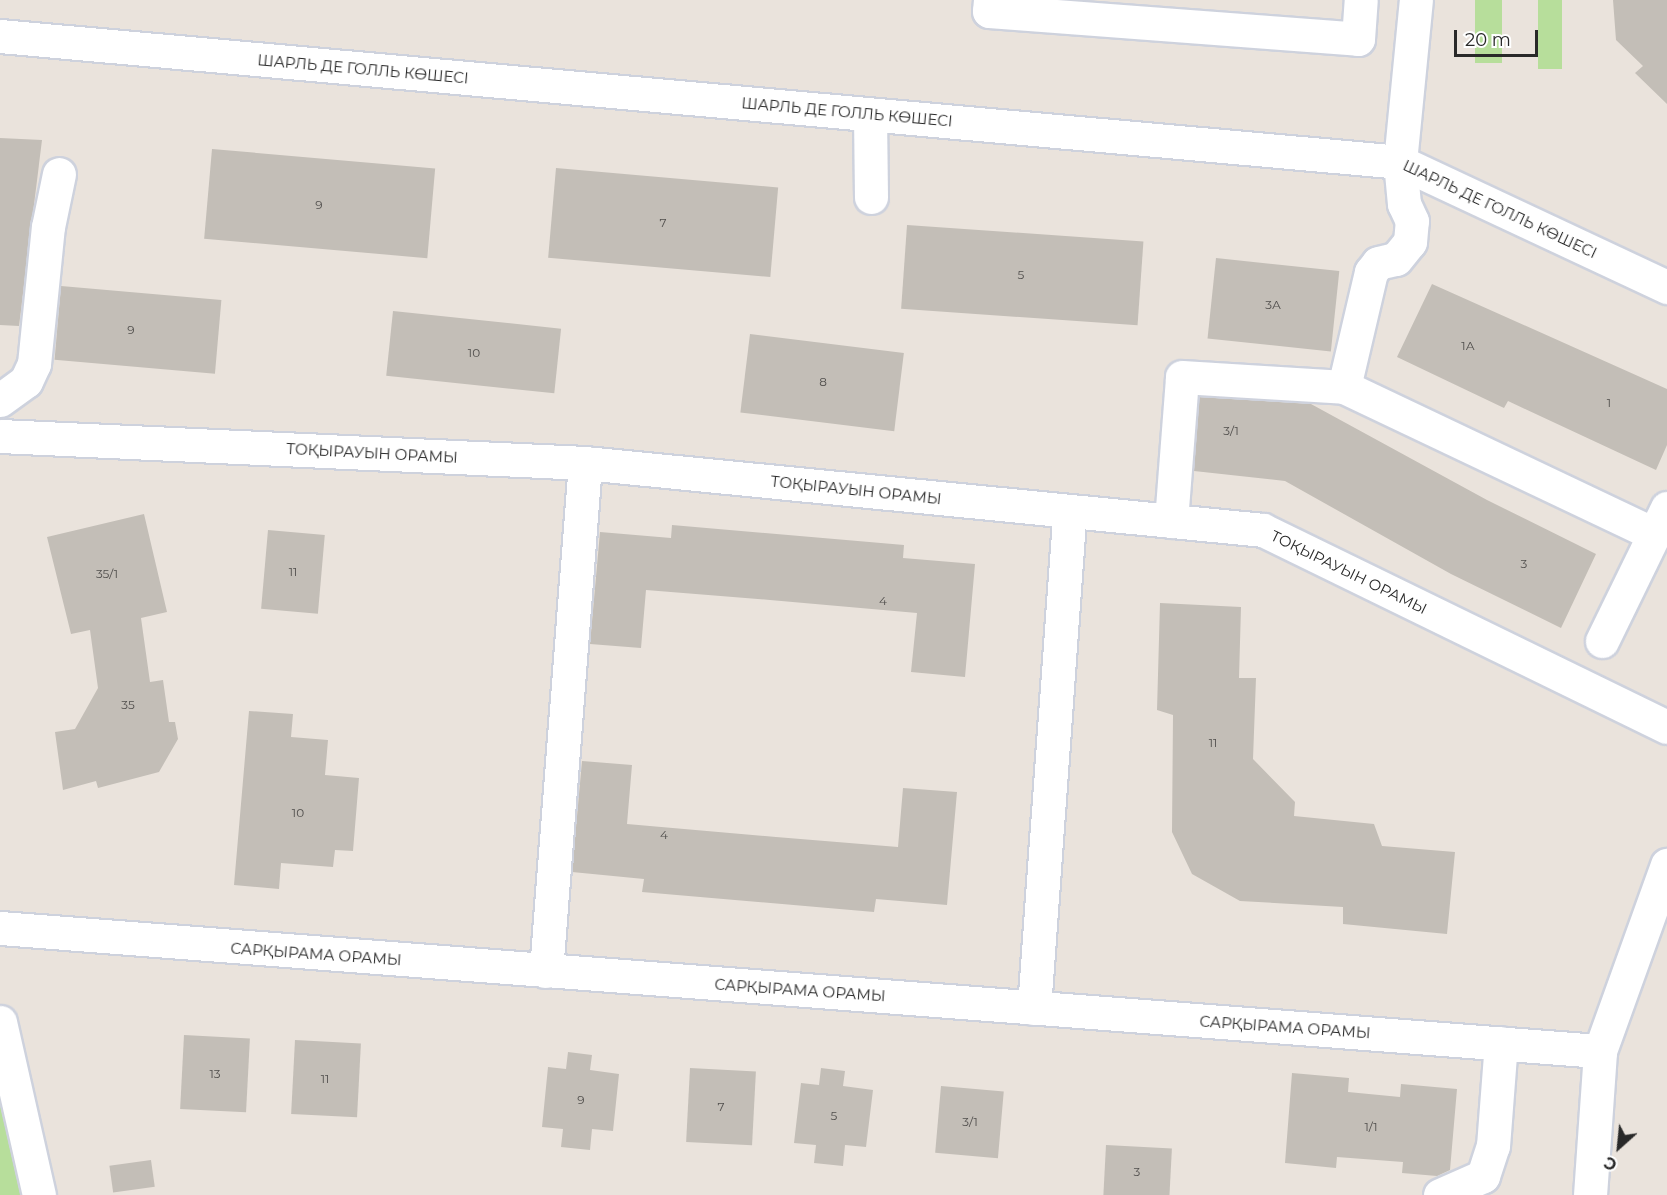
<!DOCTYPE html>
<html>
<head>
<meta charset="utf-8">
<style>
  body { margin:0 }
  #map { position:relative; width:1667px; height:1195px; overflow:hidden; background:#eae3dc; font-family:Montserrat,sans-serif }
  div>[style] { position:absolute }
  [style*='--x'] { left:calc(var(--x)*1px); top:calc(var(--y)*1px); width:calc(var(--w)*1px); rotate:calc(var(--a)*1deg) }
  .green>* { inset:0; background:#b7de9b; transform-origin:0 0 }
  .building>* { inset:0; background:#c3beb7; transform-origin:0 0 }
  .roads { filter:drop-shadow(2px 0 #ced2dd) drop-shadow(-2px 0 #ced2dd) drop-shadow(0 2px #ced2dd) drop-shadow(0 -2px #ced2dd) }
  .minor>* { height:33px; margin:-16.5px; padding:0 16.5px; transform-origin:16.5px; border-radius:16.5px; background:#fff }
  span { translate:-50% -50%; white-space:nowrap; text-align:center; line-height:1.15; -webkit-text-stroke:5px #fff; paint-order:stroke }
  .number-label { font-size:12px; color:#504e4c }
  .number-label span { -webkit-text-stroke-width:0 }
  .street-label { font-size:15px; color:#292929 }
  .north { position:absolute; left:1589px; top:1117px; width:60px; height:60px; -webkit-text-stroke:4px #fff; paint-order:stroke; rotate:207deg; font-size:16px; font-weight:700; line-height:24px; text-align:center; color:#292929 }
  .north::after { content:''; display:block; margin:auto; width:21px; height:27px; background:#292929; clip-path:polygon(50% 0,100% 100%,50% 72%,0 100%) }
  .scale { position:absolute; left:1454px; top:30px; width:84px; height:27px; box-sizing:border-box; border:3px solid #292929; border-top:0; padding-left:8px; font-size:18px; line-height:21px; white-space:nowrap; color:#292929; -webkit-text-stroke:4px #fff; paint-order:stroke }
</style>
</head>
<body>
<div id="map">
  <div class="green">
    <div style="left:1475px;top:0;width:27px;height:63px"></div>
    <div style="left:1538px;top:0;width:24px;height:69px"></div>
    <div style="clip-path:polygon(0 1088px,23px 1195px,0 1195px)"></div>
  </div>
  <div class="building">
    <div style="clip-path:polygon(1613px 0,1667px 0,1667px 104px,1635px 73px,1643px 66px,1616px 40px)"></div>
    <div style="clip-path:polygon(0 138px,42px 140px,19px 326px,0 325px)"></div>
    <div style="left:212px;top:149px;width:224px;height:90px;rotate:5deg"></div>
    <div style="left:556px;top:168px;width:223px;height:90px;rotate:5deg"></div>
    <div style="left:907px;top:225px;width:237px;height:84px;rotate:4deg"></div>
    <div style="left:1216px;top:258px;width:124px;height:81px;rotate:6deg"></div>
    <div style="clip-path:polygon(1432px 284px,1667px 389px,1667px 445px,1656px 470px,1508px 401px,1504px 408px,1397px 357px)"></div>
    <div style="left:61px;top:286px;width:161px;height:74px;rotate:5deg"></div>
    <div style="left:393px;top:311px;width:169px;height:65px;rotate:6deg"></div>
    <div style="left:750px;top:334px;width:155px;height:79px;rotate:7deg"></div>
    <div style="clip-path:polygon(1199px 397px,1311px 404px,1487px 500px,1596px 554px,1561px 628px,1451px 574px,1285px 481px,1194px 471px)"></div>
    <div style="clip-path:polygon(144px 514px,167px 612px,141px 618px,150px 682px,163px 680px,169px 722px,175px 722px,178px 739px,159px 772px,98px 788px,96px 781px,63px 790px,55px 732px,75px 729px,98px 688px,90px 630px,71px 634px,47px 537px)"></div>
    <div style="clip-path:polygon(672px 525px,904px 545px,903px 558px,975px 564px,965px 677px,911px 672px,917px 613px,770px 600px,646px 590px,641px 648px,590px 644px,600px 532px,671px 538px)"></div>
    <div style="left:268px;top:530px;width:57px;height:79px;rotate:5deg"></div>
    <div style="clip-path:polygon(1160px 603px,1241px 607px,1239px 678px,1256px 678px,1253px 759px,1295px 802px,1294px 816px,1374px 824px,1382px 846px,1455px 852px,1447px 934px,1343px 924px,1343px 907px,1240px 901px,1192px 874px,1172px 832px,1173px 715px,1157px 710px)"></div>
    <div style="clip-path:polygon(249px 711px,293px 714px,291px 737px,328px 740px,325px 775px,359px 778px,353px 851px,335px 850px,333px 867px,281px 863px,279px 889px,234px 885px)"></div>
    <div style="clip-path:polygon(582px 761px,632px 765px,627px 824px,776px 837px,898px 847px,903px 788px,957px 792px,947px 905px,876px 899px,874px 912px,642px 892px,644px 879px,572px 872px)"></div>
    <div style="left:184px;top:1035px;width:66px;height:74px;rotate:3deg"></div>
    <div style="left:295px;top:1040px;width:66px;height:74px;rotate:3deg"></div>
    <div style="clip-path:polygon(568px 1052px,592px 1055px,590px 1070px,619px 1074px,613px 1131px,592px 1129px,590px 1150px,561px 1147px,563px 1129px,542px 1127px,548px 1067px,566px 1069px)"></div>
    <div style="left:690px;top:1068px;width:66px;height:74px;rotate:3deg"></div>
    <div style="clip-path:polygon(821px 1068px,845px 1071px,843px 1086px,873px 1090px,866px 1147px,845px 1145px,843px 1166px,814px 1163px,816px 1145px,794px 1143px,801px 1083px,819px 1085px)"></div>
    <div style="clip-path:polygon(1292px 1073px,1349px 1078px,1348px 1092px,1400px 1097px,1401px 1084px,1457px 1089px,1450px 1170px,1437px 1176px,1402px 1173px,1403px 1162px,1337px 1157px,1336px 1168px,1285px 1163px)"></div>
    <div style="left:941px;top:1086px;width:63px;height:67px;rotate:5deg"></div>
    <div style="left:1106px;top:1145px;width:66px;height:50px;rotate:3deg"></div>
    <div style="left:151px;top:1160px;width:27px;height:42px;rotate:82deg"></div>
  </div>
  <div class="roads">
    <div class="minor">
      <div style="--x:990;--y:0;--w:11;--a:95"></div>
      <div style="--x:989;--y:11;--w:370;--a:4.3"></div>
      <div style="--x:1358;--y:39;--w:39;--a:-86"></div>
      <div style="--x:0;--y:36;--w:1406;--a:5.14"></div>
      <div style="--x:1400;--y:162;--w:295;--a:25.1"></div>
      <div style="--x:870;--y:115;--w:82;--a:89.3"></div>
      <div style="--x:1344;--y:387;--w:118;--a:-76.8"></div>
      <div style="--x:1371;--y:272;--w:11;--a:-52"></div>
      <div style="--x:1378;--y:263;--w:18;--a:-13"></div>
      <div style="--x:1396;--y:259;--w:22;--a:-51"></div>
      <div style="--x:1410;--y:242;--w:21;--a:-85"></div>
      <div style="--x:1412;--y:221;--w:19;--a:-115"></div>
      <div style="--x:1404;--y:204;--w:42;--a:-95.4"></div>
      <div style="--x:1400;--y:162;--w:163;--a:-84.4"></div>
      <div style="--x:0;--y:400;--w:32;--a:-36"></div>
      <div style="--x:26;--y:381;--w:19;--a:-65"></div>
      <div style="--x:34;--y:364;--w:138;--a:-84.2"></div>
      <div style="--x:48;--y:227;--w:54;--a:-78.3"></div>
      <div style="--x:0;--y:436;--w:586;--a:2.64"></div>
      <div style="--x:585;--y:463;--w:681;--a:5.64"></div>
      <div style="--x:1263;--y:530;--w:449;--a:26"></div>
      <div style="--x:1171;--y:521;--w:144;--a:-85.6"></div>
      <div style="--x:1182;--y:377;--w:162;--a:3.5"></div>
      <div style="--x:1344;--y:387;--w:343;--a:25.4"></div>
      <div style="--x:1602;--y:641;--w:148;--a:-64"></div>
      <div style="--x:0;--y:928;--w:1605;--a:4.4"></div>
      <div style="--x:546;--y:971;--w:509;--a:-85.61"></div>
      <div style="--x:1034;--y:1008;--w:498;--a:-85.9"></div>
      <div style="--x:0;--y:1022;--w:177;--a:77.3"></div>
      <div style="--x:1440;--y:1195;--w:47;--a:-23.8"></div>
      <div style="--x:1483;--y:1176;--w:32;--a:-72"></div>
      <div style="--x:1493;--y:1146;--w:103;--a:-85.6"></div>
      <div style="--x:1590;--y:1195;--w:144;--a:-86"></div>
      <div style="--x:1600;--y:1051;--w:198;--a:-70.2"></div>
    </div>
  </div>
  <div class="number-label">
    <span style="left:319px;top:205px">9</span>
    <span style="left:663px;top:223px">7</span>
    <span style="left:1021px;top:275px">5</span>
    <span style="left:1273px;top:305px">3А</span>
    <span style="left:131px;top:330px">9</span>
    <span style="left:1468px;top:346px">1А</span>
    <span style="left:474px;top:353px">10</span>
    <span style="left:823px;top:382px">8</span>
    <span style="left:1609px;top:403px">1</span>
    <span style="left:1231px;top:431px">3/1</span>
    <span style="left:1524px;top:564px">3</span>
    <span style="left:293px;top:572px">11</span>
    <span style="left:107px;top:574px">35/1</span>
    <span style="left:883px;top:601px">4</span>
    <span style="left:128px;top:705px">35</span>
    <span style="left:1213px;top:743px">11</span>
    <span style="left:298px;top:813px">10</span>
    <span style="left:664px;top:835px">4</span>
    <span style="left:215px;top:1074px">13</span>
    <span style="left:325px;top:1079px">11</span>
    <span style="left:581px;top:1100px">9</span>
    <span style="left:721px;top:1107px">7</span>
    <span style="left:834px;top:1116px">5</span>
    <span style="left:970px;top:1122px">3/1</span>
    <span style="left:1371px;top:1127px">1/1</span>
    <span style="left:1137px;top:1172px">3</span>
  </div>
  <div class="street-label">
    <span style="left:363px;top:69px;rotate:5deg">ШАРЛЬ ДЕ ГОЛЛЬ КӨШЕСІ</span>
    <span style="left:847px;top:112px;rotate:5deg">ШАРЛЬ ДЕ ГОЛЛЬ КӨШЕСІ</span>
    <span style="left:1500px;top:209px;rotate:25deg">ШАРЛЬ ДЕ ГОЛЛЬ КӨШЕСІ</span>
    <span style="left:372px;top:453px;rotate:3deg">ТОҚЫРАУЫН ОРАМЫ</span>
    <span style="left:856px;top:490px;rotate:6deg">ТОҚЫРАУЫН ОРАМЫ</span>
    <span style="left:1349px;top:572px;rotate:26deg">ТОҚЫРАУЫН ОРАМЫ</span>
    <span style="left:316px;top:954px;rotate:4deg">САРҚЫРАМА ОРАМЫ</span>
    <span style="left:800px;top:990px;rotate:4deg">САРҚЫРАМА ОРАМЫ</span>
    <span style="left:1285px;top:1027px;rotate:4deg">САРҚЫРАМА ОРАМЫ</span>
  </div>
  <div class="north">С</div>
  <div class="scale">20 m</div>
</div>
</body>
</html>
